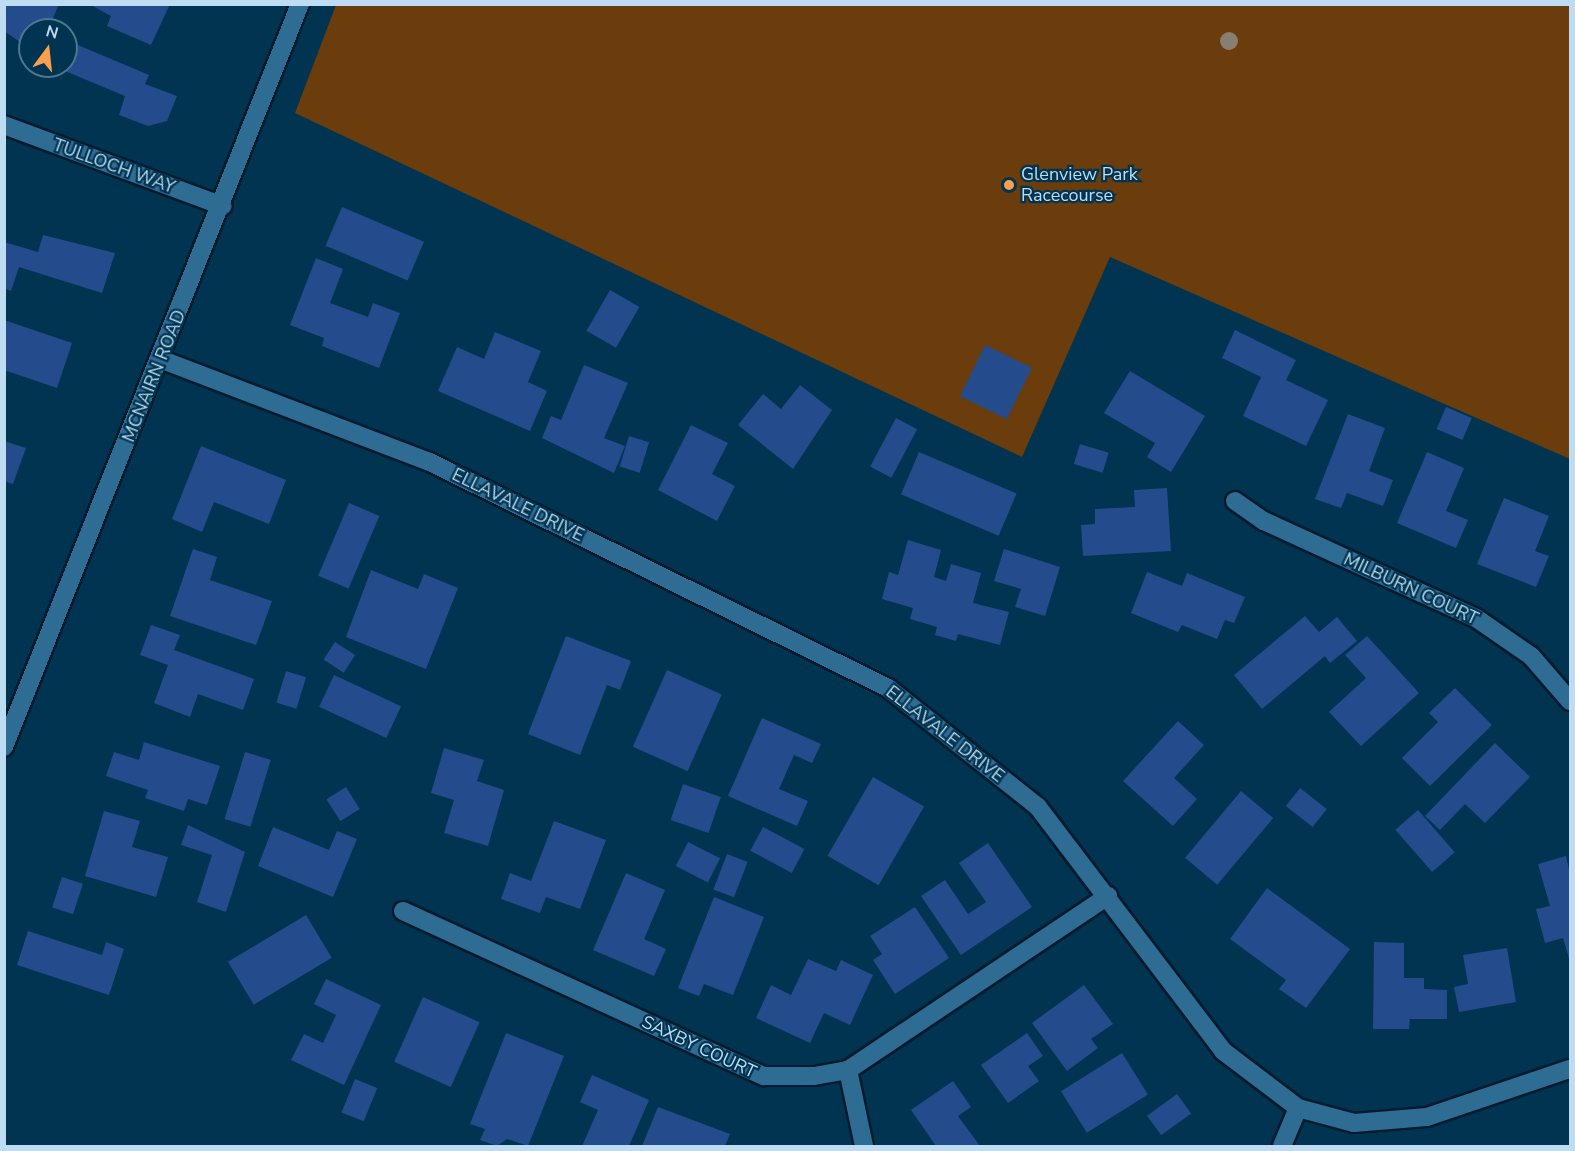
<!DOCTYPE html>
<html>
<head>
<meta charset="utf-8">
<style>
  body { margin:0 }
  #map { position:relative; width:1575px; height:1151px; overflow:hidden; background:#003450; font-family:"Nunito Sans",sans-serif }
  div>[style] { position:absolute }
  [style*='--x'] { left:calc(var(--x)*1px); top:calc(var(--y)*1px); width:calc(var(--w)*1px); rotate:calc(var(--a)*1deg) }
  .green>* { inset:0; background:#6b3c0c }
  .building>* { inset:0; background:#244b8c; transform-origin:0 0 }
  .roads { filter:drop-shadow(2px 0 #001b2e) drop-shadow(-2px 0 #001b2e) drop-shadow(0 2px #001b2e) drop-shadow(0 -2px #001b2e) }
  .street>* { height:18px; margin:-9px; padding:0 9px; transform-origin:9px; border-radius:9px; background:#2f6c94 }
  .secondary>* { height:18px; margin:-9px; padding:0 9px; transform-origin:9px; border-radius:9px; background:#2f6c94 }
  .trees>* { width:18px; height:18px; margin:-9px; border-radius:50%; background:#867f72 }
  .dots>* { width:16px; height:16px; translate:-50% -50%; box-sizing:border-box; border:3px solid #003450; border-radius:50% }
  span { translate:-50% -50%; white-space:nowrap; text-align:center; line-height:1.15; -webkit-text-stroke:4.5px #003450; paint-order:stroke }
  .street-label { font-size:18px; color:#bedcf2 }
  .poi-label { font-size:18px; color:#bedcf2 }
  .left { translate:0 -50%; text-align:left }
  .frame { position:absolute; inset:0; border:6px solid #bedcf2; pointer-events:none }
  .north { position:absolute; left:18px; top:18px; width:60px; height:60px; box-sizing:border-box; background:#003450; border:2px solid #4c7791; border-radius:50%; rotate:15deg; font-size:16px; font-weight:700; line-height:24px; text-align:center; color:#bedcf2 }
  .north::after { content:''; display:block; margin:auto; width:21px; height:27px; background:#f99f4d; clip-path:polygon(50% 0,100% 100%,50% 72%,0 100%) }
</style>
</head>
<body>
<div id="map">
  <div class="green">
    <div style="clip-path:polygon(336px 5px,1570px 5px,1570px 459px,1110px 257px,1022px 457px,295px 113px)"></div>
  </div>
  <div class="building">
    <div style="clip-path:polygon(4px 4px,59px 4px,48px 30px,30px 30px,30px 49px,4px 31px)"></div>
    <div style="clip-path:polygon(89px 4px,170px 4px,151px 45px,107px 26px,111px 16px)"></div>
    <div style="clip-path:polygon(66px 40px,149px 75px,145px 84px,177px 96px,167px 121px,148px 126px,119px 115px,125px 96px,53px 66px,66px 66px)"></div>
    <div style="left:342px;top:207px;width:89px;height:42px;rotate:23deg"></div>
    <div style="clip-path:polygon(43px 235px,115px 253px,102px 293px,19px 267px,11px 291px,4px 288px,4px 242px,38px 252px)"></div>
    <div style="clip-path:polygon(316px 258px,343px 269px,330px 303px,368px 317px,373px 303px,400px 313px,379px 368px,322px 346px,324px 338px,290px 325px)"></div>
    <div style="left:610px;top:290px;width:34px;height:47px;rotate:30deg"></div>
    <div style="clip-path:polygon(4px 320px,72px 343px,57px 388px,4px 370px)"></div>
    <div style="clip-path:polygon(1235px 330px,1296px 360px,1286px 380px,1328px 400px,1306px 446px,1243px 416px,1261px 377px,1222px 358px)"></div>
    <div style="clip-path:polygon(495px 332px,541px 351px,528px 382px,547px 391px,530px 431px,438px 391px,457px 347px,484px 359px)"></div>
    <div style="left:985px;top:345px;width:52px;height:57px;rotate:26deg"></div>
    <div style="clip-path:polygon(584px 365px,628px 383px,604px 438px,625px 446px,614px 473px,542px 438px,551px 416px,561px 420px)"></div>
    <div style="clip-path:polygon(1130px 371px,1205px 416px,1171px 472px,1147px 457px,1155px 443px,1104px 413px)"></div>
    <div style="clip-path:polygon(800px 385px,832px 410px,793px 469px,738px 425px,763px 394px,781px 409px)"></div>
    <div style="left:1446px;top:407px;width:28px;height:24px;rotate:23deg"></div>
    <div style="clip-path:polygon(1348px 414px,1385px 428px,1369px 471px,1393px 480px,1383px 506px,1347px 493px,1341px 508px,1315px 499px)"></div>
    <div style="left:896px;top:418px;width:24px;height:55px;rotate:28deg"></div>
    <div style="clip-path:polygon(691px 425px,728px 443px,712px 474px,735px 486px,717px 521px,658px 490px)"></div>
    <div style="left:629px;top:436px;width:21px;height:32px;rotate:17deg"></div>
    <div style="clip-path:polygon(4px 441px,26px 448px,13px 484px,4px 481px)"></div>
    <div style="left:1080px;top:444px;width:30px;height:21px;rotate:17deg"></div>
    <div style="clip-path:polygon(201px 446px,286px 480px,269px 524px,214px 502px,202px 532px,172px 519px)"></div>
    <div style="left:919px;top:452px;width:106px;height:46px;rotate:23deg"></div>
    <div style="clip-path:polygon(1427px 452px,1464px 468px,1446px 511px,1468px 520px,1456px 548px,1397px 523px)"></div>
    <div style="clip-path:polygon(1167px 488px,1171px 551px,1083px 556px,1081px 525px,1095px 524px,1095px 509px,1135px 507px,1134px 490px)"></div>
    <div style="clip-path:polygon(1504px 498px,1549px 516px,1535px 551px,1549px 556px,1536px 587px,1477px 564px)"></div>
    <div style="left:349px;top:503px;width:33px;height:79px;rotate:23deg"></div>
    <div style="clip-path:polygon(908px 540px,941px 550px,934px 577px,946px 581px,951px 564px,981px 573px,973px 603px,1009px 612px,1000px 645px,958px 634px,956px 641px,935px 635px,937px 627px,910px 619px,913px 608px,882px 599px,889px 572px,898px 575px)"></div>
    <div style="clip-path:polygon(193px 549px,217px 557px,210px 580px,272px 601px,256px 645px,170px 616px)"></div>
    <div style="clip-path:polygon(1004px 549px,1060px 567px,1045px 616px,1015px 607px,1021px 589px,994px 581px)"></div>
    <div style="clip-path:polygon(371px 570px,418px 589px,424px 574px,458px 588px,426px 669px,346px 637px)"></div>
    <div style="clip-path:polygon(1147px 572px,1182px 586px,1187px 573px,1245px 597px,1234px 623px,1225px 620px,1217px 639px,1182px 625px,1178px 632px,1131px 613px)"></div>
    <div style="clip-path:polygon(1305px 616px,1319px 632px,1337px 617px,1357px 641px,1330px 663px,1325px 656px,1262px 709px,1234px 675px)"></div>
    <div style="clip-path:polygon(151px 625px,180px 635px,174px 650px,254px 679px,243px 710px,198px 694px,190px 717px,154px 703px,168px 665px,140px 655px)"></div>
    <div style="clip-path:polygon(566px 636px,631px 661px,620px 690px,607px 685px,580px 755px,528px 734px)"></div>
    <div style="clip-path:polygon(1367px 636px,1419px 693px,1361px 746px,1329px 712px,1366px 678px,1345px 655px)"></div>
    <div style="left:335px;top:642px;width:24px;height:21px;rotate:33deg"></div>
    <div style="left:667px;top:670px;width:60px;height:84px;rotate:24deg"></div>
    <div style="left:286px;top:671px;width:21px;height:33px;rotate:17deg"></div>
    <div style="left:334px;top:675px;width:74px;height:35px;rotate:25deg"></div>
    <div style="clip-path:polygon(1455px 688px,1492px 725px,1430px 786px,1402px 758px,1438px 722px,1429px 713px)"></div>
    <div style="clip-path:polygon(762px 718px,821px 744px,812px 763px,794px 755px,779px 789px,808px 801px,797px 826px,728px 796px)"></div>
    <div style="clip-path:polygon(1178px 721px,1204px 745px,1174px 778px,1197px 799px,1173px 826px,1123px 781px)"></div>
    <div style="clip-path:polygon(144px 742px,220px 766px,207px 805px,188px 799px,184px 811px,145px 798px,148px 790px,106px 776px,114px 752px,139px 760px)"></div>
    <div style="clip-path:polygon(1495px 743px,1530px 777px,1485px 823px,1465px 804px,1440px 830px,1425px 816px)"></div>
    <div style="clip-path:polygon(444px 748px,484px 760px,477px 781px,504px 790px,488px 846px,444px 833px,454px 800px,431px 793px)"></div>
    <div style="left:245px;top:752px;width:27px;height:70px;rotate:17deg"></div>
    <div style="left:873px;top:777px;width:59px;height:91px;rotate:30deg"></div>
    <div style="left:683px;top:784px;width:40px;height:38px;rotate:19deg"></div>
    <div style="left:346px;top:787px;width:26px;height:23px;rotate:58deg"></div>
    <div style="left:1300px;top:788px;width:34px;height:23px;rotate:38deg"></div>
    <div style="left:1241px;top:791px;width:42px;height:87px;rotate:40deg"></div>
    <div style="left:1418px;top:810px;width:56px;height:30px;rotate:49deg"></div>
    <div style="clip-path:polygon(104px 811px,140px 821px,132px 847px,168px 857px,156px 897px,85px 876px)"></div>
    <div style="clip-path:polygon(554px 821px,606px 840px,580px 909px,546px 897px,540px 913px,501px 899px,510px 873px,531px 881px)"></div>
    <div style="clip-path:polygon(188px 825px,245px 852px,226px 912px,197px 902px,212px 855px,181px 845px)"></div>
    <div style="clip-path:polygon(273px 827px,329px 850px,337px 831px,357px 839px,333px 897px,258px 866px)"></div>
    <div style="left:763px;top:827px;width:47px;height:27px;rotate:28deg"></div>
    <div style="left:688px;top:842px;width:36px;height:27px;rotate:27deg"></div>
    <div style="clip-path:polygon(988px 843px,1032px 907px,961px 955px,921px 896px,945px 880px,968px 914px,986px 902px,959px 863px)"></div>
    <div style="left:727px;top:854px;width:22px;height:38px;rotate:21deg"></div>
    <div style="clip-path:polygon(1566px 856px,1570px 874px,1570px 962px,1563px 938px,1545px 943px,1536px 909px,1550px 906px,1538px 864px)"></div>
    <div style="clip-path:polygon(626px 873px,665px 890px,644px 939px,666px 949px,654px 976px,593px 950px)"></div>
    <div style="left:62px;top:877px;width:22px;height:32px;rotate:18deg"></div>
    <div style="clip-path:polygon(1267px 888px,1350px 949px,1306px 1008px,1279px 989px,1286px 980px,1230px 939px)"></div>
    <div style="clip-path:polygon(714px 897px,764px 917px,733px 995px,704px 984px,699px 996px,678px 988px)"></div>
    <div style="clip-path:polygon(915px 907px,949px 958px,895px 994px,873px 960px,882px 954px,870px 936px)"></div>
    <div style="left:306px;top:915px;width:50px;height:91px;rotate:59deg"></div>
    <div style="clip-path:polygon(28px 931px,102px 955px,106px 942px,124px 949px,109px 995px,17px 965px)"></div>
    <div style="clip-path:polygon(1374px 942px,1404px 943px,1404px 978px,1424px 978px,1424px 989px,1447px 990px,1447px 1019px,1410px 1019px,1409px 1029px,1373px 1029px)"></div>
    <div style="clip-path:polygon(1507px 948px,1516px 1002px,1459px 1012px,1454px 987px,1468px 984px,1463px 955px)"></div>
    <div style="clip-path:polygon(808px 959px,836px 971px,841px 960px,873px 975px,850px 1025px,824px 1013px,810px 1043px,756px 1018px,771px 985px,791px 995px)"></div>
    <div style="clip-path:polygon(326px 979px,381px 1005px,344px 1085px,291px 1060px,304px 1034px,323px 1043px,336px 1015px,314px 1004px)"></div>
    <div style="clip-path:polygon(1084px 985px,1113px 1024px,1091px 1039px,1098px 1048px,1067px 1071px,1032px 1023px)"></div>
    <div style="left:423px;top:997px;width:62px;height:71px;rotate:24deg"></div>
    <div style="clip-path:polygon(506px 1033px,564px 1056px,528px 1146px,507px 1139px,497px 1146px,480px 1140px,485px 1129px,470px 1124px)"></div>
    <div style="clip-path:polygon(1027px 1033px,1043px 1056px,1028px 1066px,1039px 1081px,1008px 1103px,981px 1065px)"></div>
    <div style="left:1122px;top:1053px;width:49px;height:72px;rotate:58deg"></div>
    <div style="clip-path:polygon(592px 1075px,649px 1100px,629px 1146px,582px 1146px,598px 1110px,580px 1102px)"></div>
    <div style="left:355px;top:1079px;width:24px;height:36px;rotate:22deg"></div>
    <div style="clip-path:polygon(953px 1081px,971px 1107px,958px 1116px,980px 1146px,936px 1146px,911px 1110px)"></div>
    <div style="left:1177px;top:1094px;width:24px;height:37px;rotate:54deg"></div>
    <div style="clip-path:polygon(658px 1107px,730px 1134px,725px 1146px,642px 1146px)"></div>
  </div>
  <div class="roads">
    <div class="street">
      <div style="--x:4;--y:125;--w:233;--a:20.3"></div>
      <div style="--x:1235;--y:501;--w:35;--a:35"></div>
      <div style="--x:1264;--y:521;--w:233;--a:24.6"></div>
      <div style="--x:1476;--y:618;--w:67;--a:34.6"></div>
      <div style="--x:1531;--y:656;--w:60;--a:49.1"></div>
      <div style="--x:403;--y:911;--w:397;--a:24.6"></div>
      <div style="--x:764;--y:1076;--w:50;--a:0"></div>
      <div style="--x:814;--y:1076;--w:35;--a:-10"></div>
      <div style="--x:848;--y:1070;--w:313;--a:-33.8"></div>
      <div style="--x:848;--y:1070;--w:78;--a:78.1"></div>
      <div style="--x:1282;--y:1146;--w:41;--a:-67.2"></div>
    </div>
    <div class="secondary">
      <div style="--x:160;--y:359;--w:289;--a:20.9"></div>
      <div style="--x:430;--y:462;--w:511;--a:26.26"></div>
      <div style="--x:888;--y:688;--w:191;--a:38.4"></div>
      <div style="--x:1038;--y:807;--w:306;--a:52.8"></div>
      <div style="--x:1223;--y:1051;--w:94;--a:37.2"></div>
      <div style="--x:1298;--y:1108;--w:58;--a:15"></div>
      <div style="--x:1354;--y:1123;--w:73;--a:-4.7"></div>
      <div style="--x:1427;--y:1117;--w:151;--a:-18.6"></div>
      <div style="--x:4;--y:747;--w:800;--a:-68.28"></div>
    </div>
  </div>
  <div class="trees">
    <div style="left:1229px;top:41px"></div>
  </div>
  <div class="dots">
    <div style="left:1009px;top:185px;background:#f99f4d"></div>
  </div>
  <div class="street-label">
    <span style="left:114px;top:166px;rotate:20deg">TULLOCH WAY</span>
    <span style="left:154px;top:376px;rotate:-68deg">MCNAIRN ROAD</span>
    <span style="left:518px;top:505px;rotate:26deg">ELLAVALE DRIVE</span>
    <span style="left:1411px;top:589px;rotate:25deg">MILBURN COURT</span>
    <span style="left:945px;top:734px;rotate:38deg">ELLAVALE DRIVE</span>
    <span style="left:699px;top:1047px;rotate:25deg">SAXBY COURT</span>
  </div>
  <div class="poi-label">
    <span class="left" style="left:1021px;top:185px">Glenview Park<br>Racecourse</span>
  </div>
  <div class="frame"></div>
  <div class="north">N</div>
</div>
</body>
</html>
